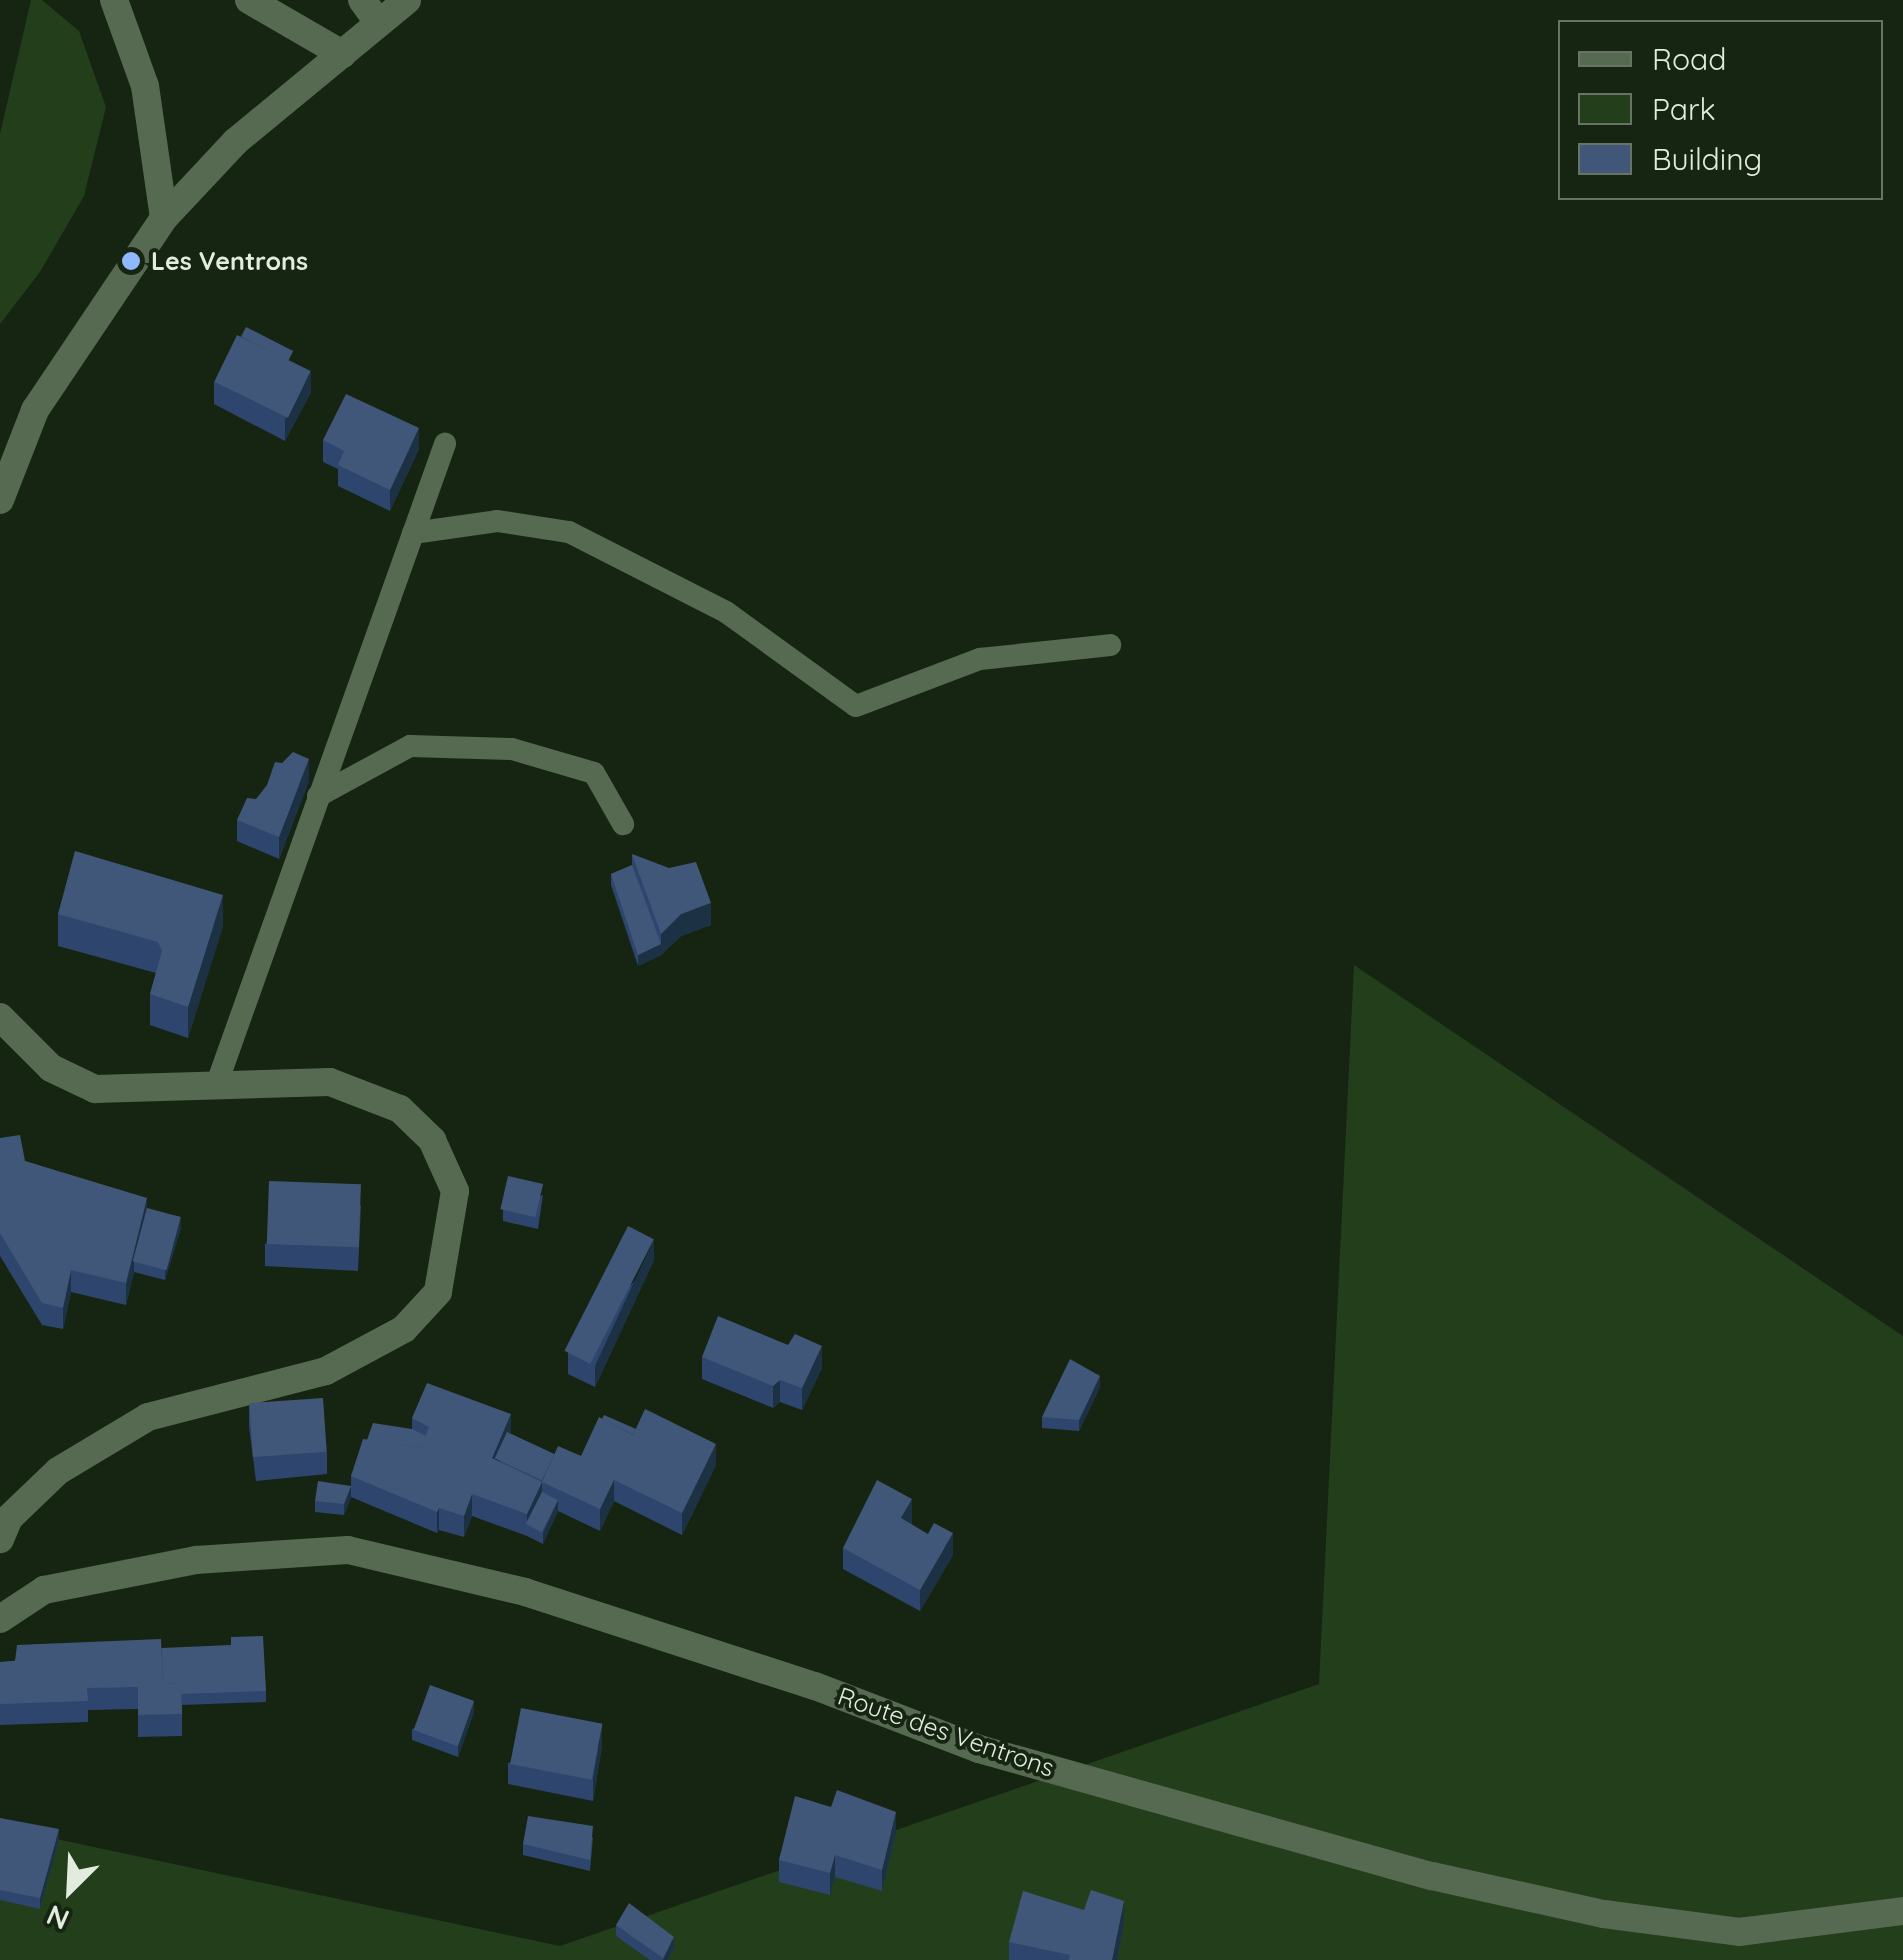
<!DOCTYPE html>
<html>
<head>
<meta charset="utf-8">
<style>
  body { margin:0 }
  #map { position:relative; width:1903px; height:1960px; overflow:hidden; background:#152511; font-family:Quicksand,sans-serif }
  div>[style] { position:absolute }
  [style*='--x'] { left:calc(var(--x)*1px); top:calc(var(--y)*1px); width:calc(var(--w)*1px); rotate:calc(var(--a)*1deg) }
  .green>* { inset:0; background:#223e1a }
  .service>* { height:22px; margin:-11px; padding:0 11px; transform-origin:11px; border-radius:11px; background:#566951 }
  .minor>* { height:28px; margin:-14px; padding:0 14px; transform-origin:14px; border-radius:14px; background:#566951 }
  .secondary>* { height:28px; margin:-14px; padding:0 14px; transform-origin:14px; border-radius:14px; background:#566951 }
  .wall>* { inset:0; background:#2e456d }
  .shaded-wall>* { inset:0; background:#1c3143 }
  .building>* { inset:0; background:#415779; transform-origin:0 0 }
  .dots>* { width:28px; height:28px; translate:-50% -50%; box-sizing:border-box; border:5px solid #152511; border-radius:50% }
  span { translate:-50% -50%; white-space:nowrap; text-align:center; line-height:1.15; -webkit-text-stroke:8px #152511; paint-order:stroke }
  .poi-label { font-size:25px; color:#e1ebde; font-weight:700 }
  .left { translate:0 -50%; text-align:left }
  .street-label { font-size:25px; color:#e1ebde }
  .legend { position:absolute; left:1558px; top:20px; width:325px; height:180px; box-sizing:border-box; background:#152511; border:2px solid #677463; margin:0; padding:12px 18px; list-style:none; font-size:30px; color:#e1ebde }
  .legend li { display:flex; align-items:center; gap:20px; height:50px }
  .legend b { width:50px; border:2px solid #677463 }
  .north { position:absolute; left:20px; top:1840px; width:100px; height:100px; -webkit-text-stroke:8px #152511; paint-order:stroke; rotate:204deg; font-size:28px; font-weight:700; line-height:40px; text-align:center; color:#e1ebde }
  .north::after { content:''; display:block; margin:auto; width:35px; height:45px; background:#e1ebde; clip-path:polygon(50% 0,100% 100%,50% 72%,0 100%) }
</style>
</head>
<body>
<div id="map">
  <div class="green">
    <div style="clip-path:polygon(31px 0,42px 0,79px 31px,106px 107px,84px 196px,40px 272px,0 324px,0 134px)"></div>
    <div style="clip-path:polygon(1354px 965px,1903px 1336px,1903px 1960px,0 1960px,0 1827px,560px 1946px,1319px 1684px)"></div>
  </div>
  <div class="service">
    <div style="--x:413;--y:533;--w:85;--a:-8.1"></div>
    <div style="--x:497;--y:521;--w:73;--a:8.7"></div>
    <div style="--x:569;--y:532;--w:176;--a:27"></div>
    <div style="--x:726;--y:612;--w:160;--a:35.9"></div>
    <div style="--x:856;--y:706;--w:133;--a:-20.8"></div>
    <div style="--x:980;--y:659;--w:131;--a:-6.1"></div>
    <div style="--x:318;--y:796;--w:105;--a:-28.5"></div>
    <div style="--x:410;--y:746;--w:102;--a:1.7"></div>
    <div style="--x:512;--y:749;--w:85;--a:16.3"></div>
    <div style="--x:594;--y:773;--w:59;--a:60.4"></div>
    <div style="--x:216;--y:1086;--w:682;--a:-70.37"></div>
  </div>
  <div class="minor">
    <div style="--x:0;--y:1017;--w:72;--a:45"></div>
    <div style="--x:51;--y:1068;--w:49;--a:25.5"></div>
    <div style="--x:95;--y:1089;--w:235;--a:-1.7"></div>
    <div style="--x:330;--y:1082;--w:75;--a:21.1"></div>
    <div style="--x:400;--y:1109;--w:45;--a:44.1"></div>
    <div style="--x:432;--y:1140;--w:56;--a:65.7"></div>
    <div style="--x:455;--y:1191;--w:102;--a:99.6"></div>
    <div style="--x:438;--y:1292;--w:50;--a:132.6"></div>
    <div style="--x:404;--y:1329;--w:89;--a:151.7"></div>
    <div style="--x:326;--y:1371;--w:184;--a:165.5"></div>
    <div style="--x:148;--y:1417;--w:105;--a:149"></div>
    <div style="--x:58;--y:1471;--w:68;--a:136.2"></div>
    <div style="--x:9;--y:1518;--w:23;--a:113"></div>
    <div style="--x:0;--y:1619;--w:53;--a:-33.4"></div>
    <div style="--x:44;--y:1590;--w:155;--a:-11.2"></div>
    <div style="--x:196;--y:1560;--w:152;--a:-3.8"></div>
    <div style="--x:348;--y:1550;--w:182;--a:13.3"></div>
    <div style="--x:525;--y:1592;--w:305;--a:18"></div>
    <div style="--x:815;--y:1686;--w:176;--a:21"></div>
    <div style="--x:979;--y:1749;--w:470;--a:15.7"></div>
    <div style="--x:1432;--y:1876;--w:176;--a:12.5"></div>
    <div style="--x:1604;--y:1914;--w:136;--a:7.6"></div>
    <div style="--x:1739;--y:1932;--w:165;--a:-7.3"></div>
  </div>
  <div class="secondary">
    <div style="--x:114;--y:0;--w:91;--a:70.2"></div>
    <div style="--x:145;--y:86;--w:133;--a:81.8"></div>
    <div style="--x:249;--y:0;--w:108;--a:30.1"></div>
    <div style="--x:362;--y:0;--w:27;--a:54"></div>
    <div style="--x:0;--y:500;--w:97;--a:-68.7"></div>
    <div style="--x:35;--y:410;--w:231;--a:-56.1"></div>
    <div style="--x:164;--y:218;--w:104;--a:-46.9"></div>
    <div style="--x:235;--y:142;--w:223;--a:-39.5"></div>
  </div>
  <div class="wall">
    <div style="clip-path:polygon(293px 362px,311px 392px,285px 441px,214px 404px,214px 382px)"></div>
    <div style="clip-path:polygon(323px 440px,419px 449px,390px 511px,338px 486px,338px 469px,323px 462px)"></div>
    <div style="clip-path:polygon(309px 781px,279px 859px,237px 841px,237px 820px,256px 799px)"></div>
    <div style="clip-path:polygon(632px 854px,711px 925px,681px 936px,661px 955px,638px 966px,611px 885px,611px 874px,632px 865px)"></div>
    <div style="clip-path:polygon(58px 914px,223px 926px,188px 1038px,150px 1025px,150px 994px,156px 973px,58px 946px)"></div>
    <div style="clip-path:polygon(0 1138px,25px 1161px,147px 1208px,181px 1228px,165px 1280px,134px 1272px,126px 1305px,71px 1292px,63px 1329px,42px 1325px,0 1256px)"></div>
    <div style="clip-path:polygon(543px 1195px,538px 1229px,503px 1221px,503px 1210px)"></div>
    <div style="clip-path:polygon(361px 1205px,358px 1271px,265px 1266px,265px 1244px)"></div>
    <div style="clip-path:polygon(654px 1260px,595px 1387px,568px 1374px,568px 1353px)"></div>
    <div style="clip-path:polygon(702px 1357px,822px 1368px,802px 1410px,780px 1402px,773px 1408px,702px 1379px)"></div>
    <div style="clip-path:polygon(1100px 1387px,1079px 1431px,1042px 1428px,1042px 1417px)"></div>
    <div style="clip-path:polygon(249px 1406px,327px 1452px,327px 1474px,256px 1481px,249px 1427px)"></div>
    <div style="clip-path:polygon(412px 1418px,511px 1434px,554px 1454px,716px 1465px,682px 1535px,614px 1501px,600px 1531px,558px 1511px,543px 1544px,527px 1536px,472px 1516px,464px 1537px,439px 1530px,437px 1533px,351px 1497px,344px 1515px,315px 1512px,315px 1501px,351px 1486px,351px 1476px,367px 1440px,412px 1429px)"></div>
    <div style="clip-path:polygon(912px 1521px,911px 1524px,953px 1555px,920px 1611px,843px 1569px,843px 1548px)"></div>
    <div style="clip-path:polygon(162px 1648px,266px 1691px,266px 1702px,182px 1705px,182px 1736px,138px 1737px,138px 1709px,88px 1710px,88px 1722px,0 1725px,0 1662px)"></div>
    <div style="clip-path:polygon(474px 1712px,458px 1757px,412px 1740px,412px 1729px)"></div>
    <div style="clip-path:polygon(602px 1746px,593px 1801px,508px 1784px,508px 1763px)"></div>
    <div style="clip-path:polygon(0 1818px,59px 1840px,40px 1909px,0 1900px)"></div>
    <div style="clip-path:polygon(896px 1833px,882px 1891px,835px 1877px,830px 1895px,779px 1882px,779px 1860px)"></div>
    <div style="clip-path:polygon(593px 1837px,590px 1871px,523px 1855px,523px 1844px)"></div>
    <div style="clip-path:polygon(1124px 1923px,1117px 1960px,1009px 1960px,1009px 1942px)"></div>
    <div style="clip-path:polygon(616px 1925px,674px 1948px,668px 1960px,650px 1960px,616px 1936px)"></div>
  </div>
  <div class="shaded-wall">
    <div style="clip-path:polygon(311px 371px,311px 392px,285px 441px,285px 420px)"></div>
    <div style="clip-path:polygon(419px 428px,419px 449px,390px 511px,390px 490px)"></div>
    <div style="clip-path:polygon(309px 759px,309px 781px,279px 859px,279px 837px)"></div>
    <div style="clip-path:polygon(223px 895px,223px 926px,188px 1038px,188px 1007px)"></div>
    <div style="clip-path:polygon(711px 903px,711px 925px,681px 936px,661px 955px,661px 934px,681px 914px)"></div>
    <div style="clip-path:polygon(661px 944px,661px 955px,638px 966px,638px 955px)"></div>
    <div style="clip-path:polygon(147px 1198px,147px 1219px,134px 1261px,134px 1272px,126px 1305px,126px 1283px)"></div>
    <div style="clip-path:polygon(181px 1217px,181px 1228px,165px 1280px,165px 1269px)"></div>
    <div style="clip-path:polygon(654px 1239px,654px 1260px,595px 1387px,595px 1366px)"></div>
    <div style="clip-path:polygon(71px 1270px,71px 1292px,63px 1329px,63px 1308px)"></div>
    <div style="clip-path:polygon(822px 1346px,822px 1368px,802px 1410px,802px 1388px)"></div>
    <div style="clip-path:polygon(1100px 1376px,1100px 1387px,1079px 1431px,1079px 1420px)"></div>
    <div style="clip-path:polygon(780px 1380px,780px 1402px,773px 1408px,773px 1386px)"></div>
    <div style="clip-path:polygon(511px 1414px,511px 1436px,496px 1470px,492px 1458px)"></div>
    <div style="clip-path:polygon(716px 1444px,716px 1465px,682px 1535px,682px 1513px)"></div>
    <div style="clip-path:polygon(614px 1480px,614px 1501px,600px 1531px,600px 1509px)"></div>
    <div style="clip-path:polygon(542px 1482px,542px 1503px,527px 1525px,527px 1514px)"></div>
    <div style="clip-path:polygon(351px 1486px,351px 1497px,344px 1515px,344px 1504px)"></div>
    <div style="clip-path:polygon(472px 1494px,472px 1516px,464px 1537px,464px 1516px)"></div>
    <div style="clip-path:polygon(912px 1499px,912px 1521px,901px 1540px,901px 1518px)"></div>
    <div style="clip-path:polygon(558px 1500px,558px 1511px,543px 1544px,543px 1533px)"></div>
    <div style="clip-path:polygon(439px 1508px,439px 1530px,437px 1533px,437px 1512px)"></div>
    <div style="clip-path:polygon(953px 1533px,953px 1555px,920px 1611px,920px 1590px)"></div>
    <div style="clip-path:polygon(474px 1701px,474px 1712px,458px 1757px,458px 1746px)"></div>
    <div style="clip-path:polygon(602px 1724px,602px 1746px,593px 1801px,593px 1779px)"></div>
    <div style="clip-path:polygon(896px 1812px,896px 1833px,882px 1891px,882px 1870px)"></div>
    <div style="clip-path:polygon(59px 1829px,59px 1840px,40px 1909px,40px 1898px)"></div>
    <div style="clip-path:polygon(835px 1855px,835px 1877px,830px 1895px,830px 1873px)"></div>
    <div style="clip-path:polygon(1124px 1901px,1124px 1923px,1117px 1960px,1112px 1960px)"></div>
    <div style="clip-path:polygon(674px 1937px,674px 1948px,668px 1960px,663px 1960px)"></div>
  </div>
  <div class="building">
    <div style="left:246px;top:327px;width:53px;height:11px;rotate:27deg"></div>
    <div style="left:237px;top:335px;width:82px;height:52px;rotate:26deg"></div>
    <div style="clip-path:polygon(346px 394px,419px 428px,390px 490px,338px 465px,344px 451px,323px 440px)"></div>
    <div style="clip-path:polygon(293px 752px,309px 759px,279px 837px,237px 820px,247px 798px,256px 799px,267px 785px,275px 762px,282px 763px)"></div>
    <div style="clip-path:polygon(75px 851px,223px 895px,188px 1007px,150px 994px,162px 951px,158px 942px,58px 914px)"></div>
    <div style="clip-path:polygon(632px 854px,669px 868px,696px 862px,711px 903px,681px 914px,661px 934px)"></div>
    <div style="clip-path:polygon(632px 865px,661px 944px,638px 955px,611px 874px)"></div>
    <div style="clip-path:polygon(20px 1135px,25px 1161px,147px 1198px,126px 1283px,71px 1270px,63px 1308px,42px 1303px,0 1233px,0 1138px)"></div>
    <div style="left:508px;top:1176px;width:36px;height:34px;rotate:13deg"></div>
    <div style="left:269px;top:1181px;width:92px;height:63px;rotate:2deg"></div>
    <div style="left:147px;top:1208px;width:35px;height:55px;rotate:15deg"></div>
    <div style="left:628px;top:1226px;width:29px;height:140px;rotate:27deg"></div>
    <div style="clip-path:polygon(718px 1316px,788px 1345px,795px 1334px,822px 1346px,802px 1388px,780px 1380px,773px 1386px,702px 1357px)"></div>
    <div style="clip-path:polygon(1070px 1359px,1100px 1376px,1079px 1420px,1042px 1417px)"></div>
    <div style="clip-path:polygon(427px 1383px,511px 1414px,492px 1458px,542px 1482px,558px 1446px,581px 1456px,599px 1417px,633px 1435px,645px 1409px,716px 1444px,682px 1513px,614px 1480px,600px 1509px,542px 1482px,527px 1514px,472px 1494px,464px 1516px,439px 1508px,437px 1512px,351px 1476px,363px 1439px,421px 1448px,429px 1427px,412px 1418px)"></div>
    <div style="left:323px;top:1398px;width:54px;height:74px;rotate:86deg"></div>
    <div style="clip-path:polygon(604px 1415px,636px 1429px,633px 1435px,602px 1419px)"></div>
    <div style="clip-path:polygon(373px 1423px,412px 1429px,426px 1436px,421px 1448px,367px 1440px)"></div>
    <div style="left:507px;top:1432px;width:52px;height:29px;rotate:25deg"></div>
    <div style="clip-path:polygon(877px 1480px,912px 1499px,901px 1518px,928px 1534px,934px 1523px,953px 1533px,920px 1590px,843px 1548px)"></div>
    <div style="clip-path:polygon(318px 1481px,351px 1486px,344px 1504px,315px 1501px)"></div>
    <div style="left:542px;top:1492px;width:18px;height:36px;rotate:27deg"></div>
    <div style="clip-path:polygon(263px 1636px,266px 1691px,181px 1694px,181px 1683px,163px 1684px,162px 1648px,231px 1645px,231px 1637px)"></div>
    <div style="clip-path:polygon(161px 1639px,163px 1684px,181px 1683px,182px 1714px,138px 1715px,138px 1687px,87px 1688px,88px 1701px,0 1704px,0 1662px,15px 1661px,17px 1645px)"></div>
    <div style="left:430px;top:1685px;width:47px;height:48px;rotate:20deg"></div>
    <div style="left:521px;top:1708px;width:83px;height:57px;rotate:11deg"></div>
    <div style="clip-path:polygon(837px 1790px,896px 1812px,882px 1870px,835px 1855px,830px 1873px,779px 1860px,795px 1796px,831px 1807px)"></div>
    <div style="clip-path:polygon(528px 1816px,593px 1826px,590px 1860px,523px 1844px)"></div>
    <div style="clip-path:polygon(0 1818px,59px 1829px,40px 1898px,0 1890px)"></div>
    <div style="clip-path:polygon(1091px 1890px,1124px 1901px,1112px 1960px,1069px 1960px,1070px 1955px,1009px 1942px,1023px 1891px,1084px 1910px)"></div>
    <div style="clip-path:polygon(629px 1903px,674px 1937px,663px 1958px,616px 1925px)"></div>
  </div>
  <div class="dots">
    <div style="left:131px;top:261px;background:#90b8fd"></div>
  </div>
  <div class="poi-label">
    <span class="left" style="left:151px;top:261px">Les Ventrons</span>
  </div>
  <div class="street-label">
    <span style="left:946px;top:1732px;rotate:19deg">Route des Ventrons</span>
  </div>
  <ul class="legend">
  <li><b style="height:12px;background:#566951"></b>Road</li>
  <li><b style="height:28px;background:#223e1a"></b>Park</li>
  <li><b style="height:28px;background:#415779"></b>Building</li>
  </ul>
  <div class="north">N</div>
</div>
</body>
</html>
